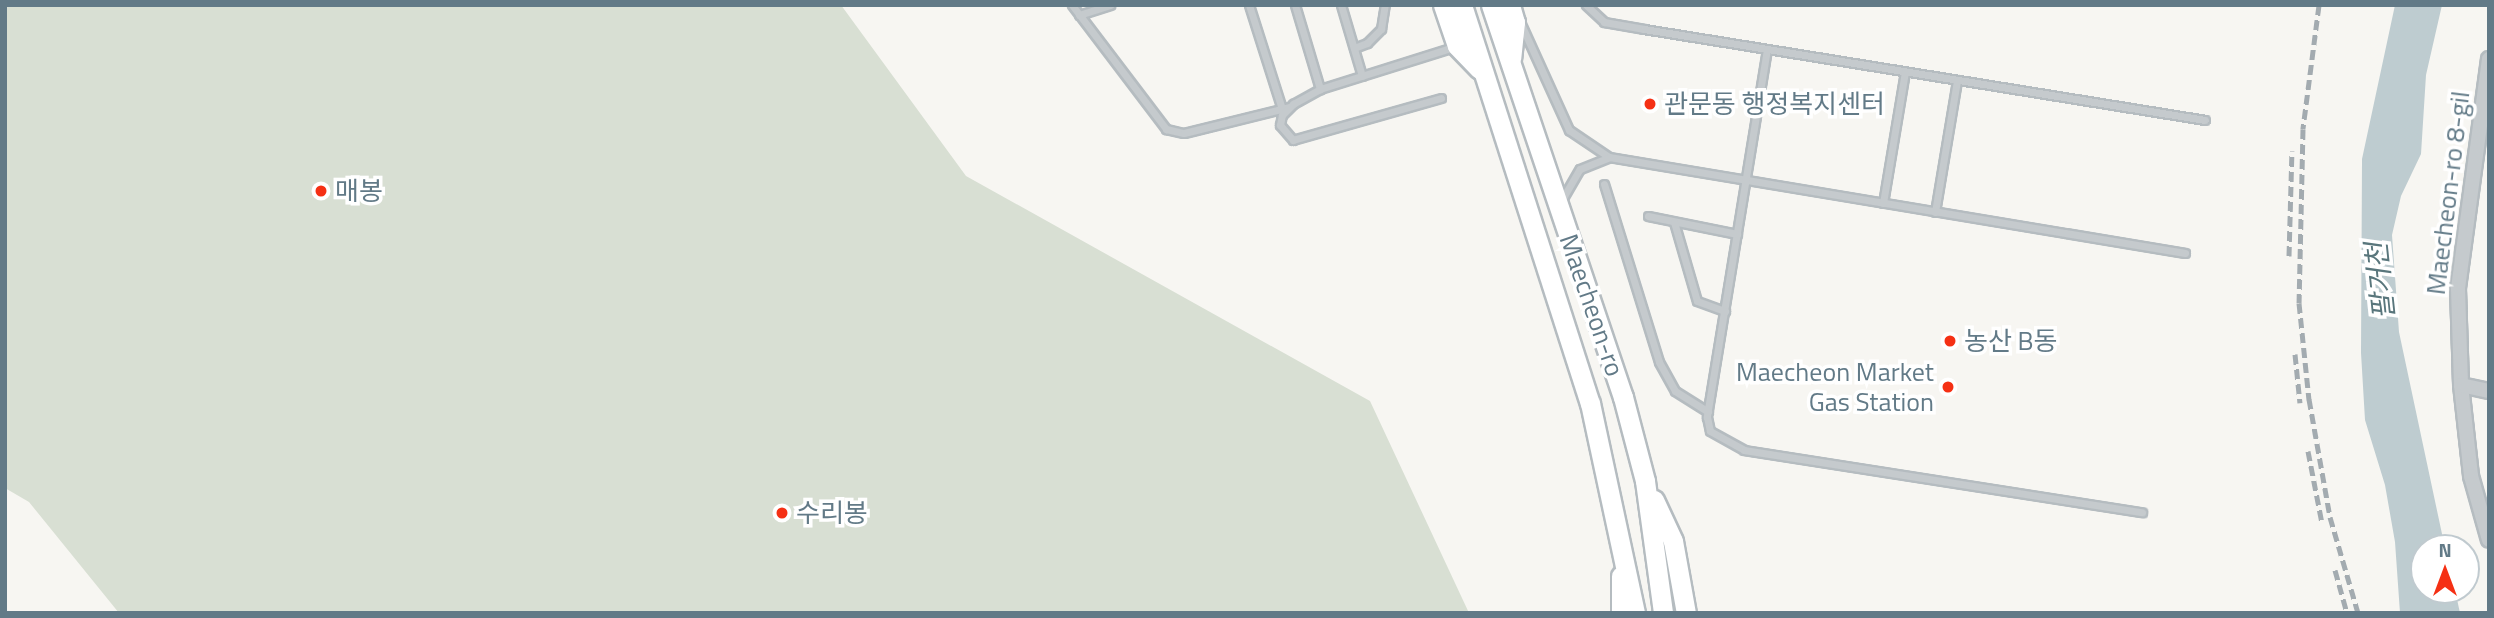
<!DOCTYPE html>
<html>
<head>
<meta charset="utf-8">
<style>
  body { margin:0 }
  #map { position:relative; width:2494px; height:618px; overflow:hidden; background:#f7f6f2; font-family:"Titillium Web","Noto Sans KR",sans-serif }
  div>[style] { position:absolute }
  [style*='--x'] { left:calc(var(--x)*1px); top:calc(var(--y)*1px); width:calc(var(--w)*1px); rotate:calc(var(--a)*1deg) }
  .green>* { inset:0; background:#d8dfd3 }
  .water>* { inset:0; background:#beccd0 }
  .roads { filter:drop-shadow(2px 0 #b5bcc0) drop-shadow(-2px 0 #b5bcc0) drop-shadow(0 2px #b5bcc0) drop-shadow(0 -2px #b5bcc0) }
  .lane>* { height:7px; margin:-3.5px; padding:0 3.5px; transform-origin:3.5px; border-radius:3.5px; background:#c5cacd }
  .street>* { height:14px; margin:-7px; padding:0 7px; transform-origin:7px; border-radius:7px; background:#c5cacd }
  .secondary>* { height:19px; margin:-9.5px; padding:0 9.5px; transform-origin:9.5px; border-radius:9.5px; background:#fff }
  .rail>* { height:5px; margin-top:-2.5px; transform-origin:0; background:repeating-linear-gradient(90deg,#a3abb0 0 10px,transparent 0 15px) }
  .dots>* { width:19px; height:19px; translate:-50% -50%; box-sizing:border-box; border:4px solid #fff; border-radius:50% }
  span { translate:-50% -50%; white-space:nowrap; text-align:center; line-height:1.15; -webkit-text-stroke:7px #fff; paint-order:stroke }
  .poi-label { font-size:26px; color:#627a87 }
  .left { translate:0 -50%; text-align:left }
  .right { translate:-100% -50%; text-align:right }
  .street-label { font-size:26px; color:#627a87 }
  .water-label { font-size:28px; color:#59767c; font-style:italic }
  .frame { position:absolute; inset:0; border:7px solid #627a87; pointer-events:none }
  .north { position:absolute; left:2410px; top:534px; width:70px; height:70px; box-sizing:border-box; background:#fff; border:2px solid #c0cacf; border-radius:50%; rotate:0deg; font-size:19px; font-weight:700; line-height:28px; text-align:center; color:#627a87 }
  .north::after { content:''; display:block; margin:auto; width:24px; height:32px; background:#f53014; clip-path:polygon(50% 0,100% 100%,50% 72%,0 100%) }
</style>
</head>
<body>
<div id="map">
  <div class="green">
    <div style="clip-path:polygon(5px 5px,841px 5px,966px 176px,1370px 401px,1469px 613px,119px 613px,29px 502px,5px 488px)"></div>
  </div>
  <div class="water">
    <div style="clip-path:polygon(2395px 5px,2442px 5px,2426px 75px,2421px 154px,2401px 196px,2392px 235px,2399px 332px,2445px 548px,2424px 548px,2424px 590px,2455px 590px,2460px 613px,2400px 613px,2395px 542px,2385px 485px,2365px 420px,2361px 353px,2362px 159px)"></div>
  </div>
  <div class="roads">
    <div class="lane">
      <div style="--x:1072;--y:5;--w:156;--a:52.8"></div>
      <div style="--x:1166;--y:129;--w:18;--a:13"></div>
      <div style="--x:1184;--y:133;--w:108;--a:-13.9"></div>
      <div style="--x:1249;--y:5;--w:109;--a:72.4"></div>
      <div style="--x:1295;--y:5;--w:88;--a:73.4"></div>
      <div style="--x:1341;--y:5;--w:74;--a:73.5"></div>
      <div style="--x:1586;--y:5;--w:25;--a:43"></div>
      <div style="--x:1604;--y:22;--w:41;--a:9.9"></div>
      <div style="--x:1644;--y:29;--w:568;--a:9.21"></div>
      <div style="--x:1079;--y:15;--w:33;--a:-18"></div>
      <div style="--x:1520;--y:22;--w:119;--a:65.6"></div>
      <div style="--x:1569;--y:130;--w:48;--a:34"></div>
      <div style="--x:1609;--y:157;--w:584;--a:9.46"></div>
      <div style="--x:1354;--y:48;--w:14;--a:-21"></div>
      <div style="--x:1367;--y:43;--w:20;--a:-45"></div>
      <div style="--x:1381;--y:29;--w:24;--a:-81"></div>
      <div style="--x:1767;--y:49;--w:373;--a:99.3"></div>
      <div style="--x:1707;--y:417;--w:14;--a:78"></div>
      <div style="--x:1710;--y:431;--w:39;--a:29"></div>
      <div style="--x:1744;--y:450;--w:403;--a:8.9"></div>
      <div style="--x:1441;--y:98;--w:154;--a:164.2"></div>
      <div style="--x:1293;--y:140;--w:20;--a:-131"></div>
      <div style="--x:1280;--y:125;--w:10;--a:-79"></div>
      <div style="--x:1282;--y:115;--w:16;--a:-45"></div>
      <div style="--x:1293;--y:104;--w:31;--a:-29"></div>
      <div style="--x:1320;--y:89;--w:144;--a:-17.4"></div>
      <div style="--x:1604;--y:184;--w:186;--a:72.8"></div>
      <div style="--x:1659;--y:362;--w:33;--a:61"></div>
      <div style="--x:1675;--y:391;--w:39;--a:32"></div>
      <div style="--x:1560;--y:203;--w:39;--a:-60"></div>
      <div style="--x:1580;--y:169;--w:31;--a:-22"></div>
      <div style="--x:1883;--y:203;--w:133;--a:-80.5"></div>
      <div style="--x:1935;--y:212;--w:134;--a:-80.5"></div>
      <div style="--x:1648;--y:216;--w:91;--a:11.4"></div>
      <div style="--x:1674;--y:222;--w:82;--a:73.8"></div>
      <div style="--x:1697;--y:301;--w:30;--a:20"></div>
    </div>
    <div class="street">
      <div style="--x:2489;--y:59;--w:232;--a:97.7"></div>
      <div style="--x:2458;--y:289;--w:96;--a:88.2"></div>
      <div style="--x:2461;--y:385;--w:92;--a:83.7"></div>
      <div style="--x:2471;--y:476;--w:66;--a:74.3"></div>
      <div style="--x:2461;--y:385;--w:29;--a:12"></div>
    </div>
    <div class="secondary">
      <div style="--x:1443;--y:5;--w:43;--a:71.1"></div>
      <div style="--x:1457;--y:46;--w:32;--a:46"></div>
      <div style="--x:1462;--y:5;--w:418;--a:72.2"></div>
      <div style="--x:1590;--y:403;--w:215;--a:77.9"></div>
      <div style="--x:1491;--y:5;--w:414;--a:71.4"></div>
      <div style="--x:1623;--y:397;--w:87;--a:75.3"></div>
      <div style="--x:1645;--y:481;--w:133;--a:82.2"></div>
      <div style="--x:1510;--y:5;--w:18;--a:74"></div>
      <div style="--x:1515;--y:22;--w:36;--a:96"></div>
      <div style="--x:1654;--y:500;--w:45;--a:65.1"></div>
      <div style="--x:1673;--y:541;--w:73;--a:79.8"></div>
      <div style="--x:1621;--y:613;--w:37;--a:-90"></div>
    </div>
  </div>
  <div class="rail">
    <div style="--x:2319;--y:5;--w:125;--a:97.4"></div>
    <div style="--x:2303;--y:129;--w:174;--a:91.3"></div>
    <div style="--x:2299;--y:303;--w:97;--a:84.1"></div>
    <div style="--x:2309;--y:399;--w:120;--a:79.9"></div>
    <div style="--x:2330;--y:517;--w:100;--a:73.7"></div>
    <div style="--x:2289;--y:256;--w:105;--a:-88.4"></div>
    <div style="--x:2295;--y:354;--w:49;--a:84.2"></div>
    <div style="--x:2308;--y:451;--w:73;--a:79"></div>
    <div style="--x:2335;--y:570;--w:45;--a:74.4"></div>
  </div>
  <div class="dots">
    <div style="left:1650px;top:104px;background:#f53014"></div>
    <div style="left:321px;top:191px;background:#f53014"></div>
    <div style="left:1950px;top:341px;background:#f53014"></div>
    <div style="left:1948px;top:387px;background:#f53014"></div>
    <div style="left:782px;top:513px;background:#f53014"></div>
  </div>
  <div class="poi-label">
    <span class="left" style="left:1664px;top:104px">관문동 행정복지센터</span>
    <span class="left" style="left:335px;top:191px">매봉</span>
    <span class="left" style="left:1964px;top:341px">농산 B동</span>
    <span class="right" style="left:1934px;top:387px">Maecheon Market<br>Gas Station</span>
    <span class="left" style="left:796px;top:513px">수리봉</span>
  </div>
  <div class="street-label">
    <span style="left:2448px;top:193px;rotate:-83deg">Maecheon-ro 8-gil</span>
    <span style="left:1592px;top:305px;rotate:71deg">Maecheon-ro</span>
  </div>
  <div class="water-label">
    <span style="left:2380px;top:281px;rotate:-96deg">팔거천</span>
  </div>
  <div class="frame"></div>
  <div class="north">N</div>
</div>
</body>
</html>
